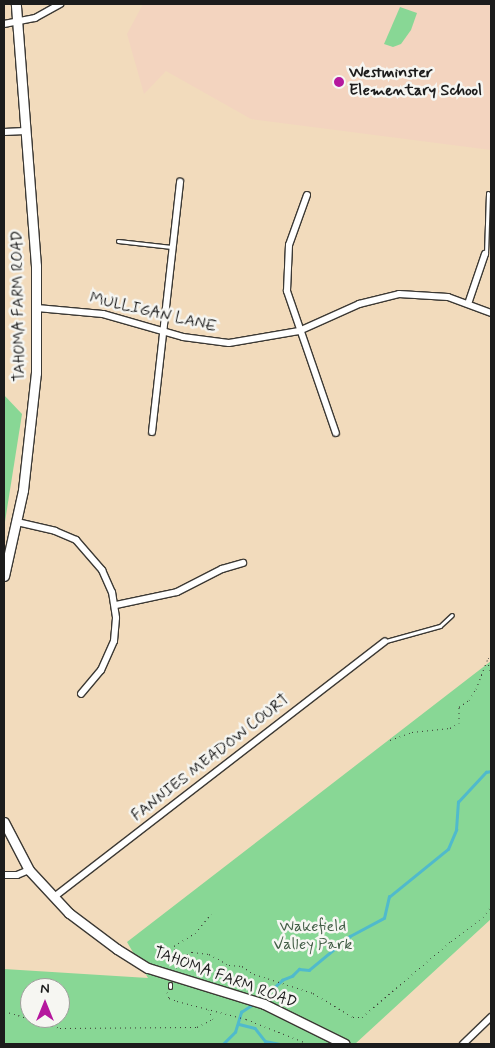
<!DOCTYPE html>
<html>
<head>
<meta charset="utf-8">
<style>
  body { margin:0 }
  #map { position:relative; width:495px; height:1048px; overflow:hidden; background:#f2dbbc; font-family:Mynerve,sans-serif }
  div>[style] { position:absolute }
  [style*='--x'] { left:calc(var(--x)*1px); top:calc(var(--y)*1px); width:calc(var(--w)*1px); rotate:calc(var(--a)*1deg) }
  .built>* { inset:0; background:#f3d4bf }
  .green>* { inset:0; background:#88d795 }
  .stream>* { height:2.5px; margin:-1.25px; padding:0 1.25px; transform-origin:1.25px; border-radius:1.25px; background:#50bacc }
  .path>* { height:1px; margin-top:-0.5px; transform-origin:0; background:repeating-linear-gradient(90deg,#3c3934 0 1px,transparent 0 5px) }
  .roads { filter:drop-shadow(1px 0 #3c3934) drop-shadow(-1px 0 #3c3934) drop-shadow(0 1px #3c3934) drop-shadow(0 -1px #3c3934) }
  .lane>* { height:3px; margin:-1.5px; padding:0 1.5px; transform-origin:1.5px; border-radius:1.5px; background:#fff }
  .street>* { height:6px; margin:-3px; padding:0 3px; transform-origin:3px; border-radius:3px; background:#fff }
  .secondary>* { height:9px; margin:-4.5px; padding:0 4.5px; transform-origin:4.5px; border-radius:4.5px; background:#fff }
  .dots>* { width:14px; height:14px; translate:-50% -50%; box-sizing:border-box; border:2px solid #f6f6f2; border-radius:50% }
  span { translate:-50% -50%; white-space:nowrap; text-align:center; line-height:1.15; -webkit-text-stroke:5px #f6f6f2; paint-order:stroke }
  .poi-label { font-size:16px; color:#1c1c1c; font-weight:700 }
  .left { translate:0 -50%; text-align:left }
  .street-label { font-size:16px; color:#1c1c1c }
  .park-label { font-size:16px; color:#425d46 }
  .frame { position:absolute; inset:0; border:5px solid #1c1c1c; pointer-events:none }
  .north { position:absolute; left:20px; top:978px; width:50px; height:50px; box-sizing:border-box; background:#f6f6f2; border:1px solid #9f9f9c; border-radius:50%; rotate:0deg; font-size:14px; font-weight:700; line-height:20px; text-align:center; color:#1c1c1c }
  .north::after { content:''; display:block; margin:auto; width:18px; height:22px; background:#b5179e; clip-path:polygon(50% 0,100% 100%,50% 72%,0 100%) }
</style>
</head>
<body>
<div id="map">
  <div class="built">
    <div style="clip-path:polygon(143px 4px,491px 4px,491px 150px,251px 119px,166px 71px,144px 94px,127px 34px)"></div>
  </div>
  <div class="green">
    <div style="clip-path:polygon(400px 7px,417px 13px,411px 30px,401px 44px,393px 47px,384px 44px)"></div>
    <div style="clip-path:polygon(4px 395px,22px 414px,4px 528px)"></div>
    <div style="clip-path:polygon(evenodd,491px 661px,491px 919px,355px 1044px,4px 1044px,4px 969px,148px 978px,127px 942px,491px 661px,30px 988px,60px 988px,60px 1018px,30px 1018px,30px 988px)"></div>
  </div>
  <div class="stream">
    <div style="--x:260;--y:1000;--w:30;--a:-42"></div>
    <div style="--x:282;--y:980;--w:11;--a:-22"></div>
    <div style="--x:292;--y:976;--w:10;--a:-45"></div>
    <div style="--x:299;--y:969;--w:10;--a:6"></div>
    <div style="--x:309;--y:970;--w:53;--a:-39.7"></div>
    <div style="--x:350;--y:936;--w:38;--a:-28"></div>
    <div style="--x:384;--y:918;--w:22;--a:-77"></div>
    <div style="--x:389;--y:897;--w:76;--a:-39.1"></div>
    <div style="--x:448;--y:849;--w:21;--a:-67"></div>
    <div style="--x:456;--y:830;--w:28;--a:-86"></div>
    <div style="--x:458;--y:802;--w:41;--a:-47"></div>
    <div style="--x:486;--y:772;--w:5;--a:-11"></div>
    <div style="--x:239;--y:1024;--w:16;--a:14"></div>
    <div style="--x:255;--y:1028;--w:16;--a:52"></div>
    <div style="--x:265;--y:1041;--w:16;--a:11"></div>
    <div style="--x:223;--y:1044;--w:17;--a:-45"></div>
    <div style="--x:235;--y:1032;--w:21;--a:-73"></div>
    <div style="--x:241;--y:1012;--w:17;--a:-33"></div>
  </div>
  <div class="path">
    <div style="--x:491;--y:653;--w:8;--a:120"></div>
    <div style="--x:487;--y:660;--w:14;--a:73"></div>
    <div style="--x:390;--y:740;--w:23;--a:-20"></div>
    <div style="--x:412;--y:732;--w:38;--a:-6"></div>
    <div style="--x:450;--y:728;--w:10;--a:-29"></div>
    <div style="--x:459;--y:723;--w:16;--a:-90"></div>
    <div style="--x:459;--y:707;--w:12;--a:-35"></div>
    <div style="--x:469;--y:700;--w:13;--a:-58"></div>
    <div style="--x:476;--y:689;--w:31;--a:-69"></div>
    <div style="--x:177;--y:959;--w:13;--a:-103"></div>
    <div style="--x:174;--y:946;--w:25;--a:-32"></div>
    <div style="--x:195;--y:933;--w:25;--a:-50"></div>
    <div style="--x:176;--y:968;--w:9;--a:-77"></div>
    <div style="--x:178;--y:959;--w:16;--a:-27"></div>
    <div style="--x:192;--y:952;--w:17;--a:7"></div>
    <div style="--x:209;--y:954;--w:23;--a:29"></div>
    <div style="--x:229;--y:965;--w:13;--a:4"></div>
    <div style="--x:242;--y:966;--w:14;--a:34"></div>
    <div style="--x:254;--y:974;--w:62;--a:17.9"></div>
    <div style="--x:313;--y:993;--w:47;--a:31"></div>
    <div style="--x:353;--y:1017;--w:9;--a:0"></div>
    <div style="--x:362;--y:1017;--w:117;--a:-40.5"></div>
    <div style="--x:451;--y:941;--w:40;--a:-37"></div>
    <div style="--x:483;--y:917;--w:14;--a:-54"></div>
    <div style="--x:167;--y:992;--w:6;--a:72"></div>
    <div style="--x:169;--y:998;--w:9;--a:21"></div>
    <div style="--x:177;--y:1001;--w:71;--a:14.6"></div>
    <div style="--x:246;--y:1019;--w:68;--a:21.6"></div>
    <div style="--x:4;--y:1011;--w:59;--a:16.9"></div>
    <div style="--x:60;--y:1028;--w:137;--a:-0.4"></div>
    <div style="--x:197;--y:1027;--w:18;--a:-27"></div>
    <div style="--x:213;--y:1019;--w:10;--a:-119"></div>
  </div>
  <div class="roads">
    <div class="lane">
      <div style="--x:118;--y:241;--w:54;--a:6.3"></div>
      <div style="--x:486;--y:254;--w:61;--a:-88.1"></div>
      <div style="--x:386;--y:641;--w:56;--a:-15.5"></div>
      <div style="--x:440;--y:626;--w:16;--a:-43"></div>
      <div style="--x:170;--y:987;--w:3;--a:-90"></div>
    </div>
    <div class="street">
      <div style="--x:4;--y:24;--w:32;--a:-11"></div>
      <div style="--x:35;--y:18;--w:29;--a:-29"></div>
      <div style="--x:4;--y:132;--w:21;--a:-3"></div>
      <div style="--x:307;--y:195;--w:53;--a:109.8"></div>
      <div style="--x:289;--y:245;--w:46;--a:92.5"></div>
      <div style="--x:287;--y:291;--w:150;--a:71"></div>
      <div style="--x:468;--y:304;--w:53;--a:-71.2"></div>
      <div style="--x:37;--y:308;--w:66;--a:5.2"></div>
      <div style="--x:103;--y:314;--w:83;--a:16"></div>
      <div style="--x:183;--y:337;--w:46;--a:7.4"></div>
      <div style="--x:229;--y:343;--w:71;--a:-9.7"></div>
      <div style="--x:299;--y:331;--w:66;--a:-24.2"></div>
      <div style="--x:359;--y:304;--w:41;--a:-14"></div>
      <div style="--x:399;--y:294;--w:49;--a:3.5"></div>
      <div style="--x:448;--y:297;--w:46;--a:20.4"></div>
      <div style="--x:152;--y:432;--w:252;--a:-83.6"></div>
      <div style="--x:17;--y:522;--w:39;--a:13"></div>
      <div style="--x:55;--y:531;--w:23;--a:23"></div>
      <div style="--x:76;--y:540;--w:40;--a:49"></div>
      <div style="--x:102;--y:570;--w:24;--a:66"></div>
      <div style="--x:112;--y:592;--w:26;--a:81"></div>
      <div style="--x:116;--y:618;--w:23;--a:95"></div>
      <div style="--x:114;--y:641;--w:32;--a:114"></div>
      <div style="--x:101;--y:670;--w:31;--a:130"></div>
      <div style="--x:116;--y:605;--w:62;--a:-12"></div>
      <div style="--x:177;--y:592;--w:51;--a:-27.1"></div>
      <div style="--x:222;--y:569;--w:22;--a:-16"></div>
      <div style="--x:4;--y:875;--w:13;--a:0"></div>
      <div style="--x:17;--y:875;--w:13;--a:-23"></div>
      <div style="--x:54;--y:897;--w:418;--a:-37.7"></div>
      <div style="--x:463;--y:1044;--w:39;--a:-44"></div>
    </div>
    <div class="secondary">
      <div style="--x:4;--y:576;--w:88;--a:-77.5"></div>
      <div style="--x:23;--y:490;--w:118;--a:-83.7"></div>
      <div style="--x:36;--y:373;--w:107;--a:-90"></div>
      <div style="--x:36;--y:266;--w:263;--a:-94.4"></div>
      <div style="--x:4;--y:822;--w:54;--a:62.5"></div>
      <div style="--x:29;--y:870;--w:59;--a:47.1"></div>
      <div style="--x:69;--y:913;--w:60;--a:36.9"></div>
      <div style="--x:117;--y:949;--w:36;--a:32"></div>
      <div style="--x:148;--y:968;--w:121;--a:17.2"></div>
      <div style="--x:264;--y:1004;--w:90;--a:26.3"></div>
    </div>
  </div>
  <div class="dots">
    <div style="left:339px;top:82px;background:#b5179e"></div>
  </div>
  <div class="poi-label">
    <span class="left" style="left:349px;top:82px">Westminster<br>Elementary School</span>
  </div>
  <div class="street-label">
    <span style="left:19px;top:306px;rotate:-91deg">TAHOMA FARM ROAD</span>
    <span style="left:153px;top:313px;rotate:13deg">MULLIGAN LANE</span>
    <span style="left:211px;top:758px;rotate:-38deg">FANNIES MEADOW COURT</span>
    <span style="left:225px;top:978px;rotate:20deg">TAHOMA FARM ROAD</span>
  </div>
  <div class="park-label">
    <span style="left:313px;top:936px">Wakefield<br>Valley Park</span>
  </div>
  <div class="frame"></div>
  <div class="north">N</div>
</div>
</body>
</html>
